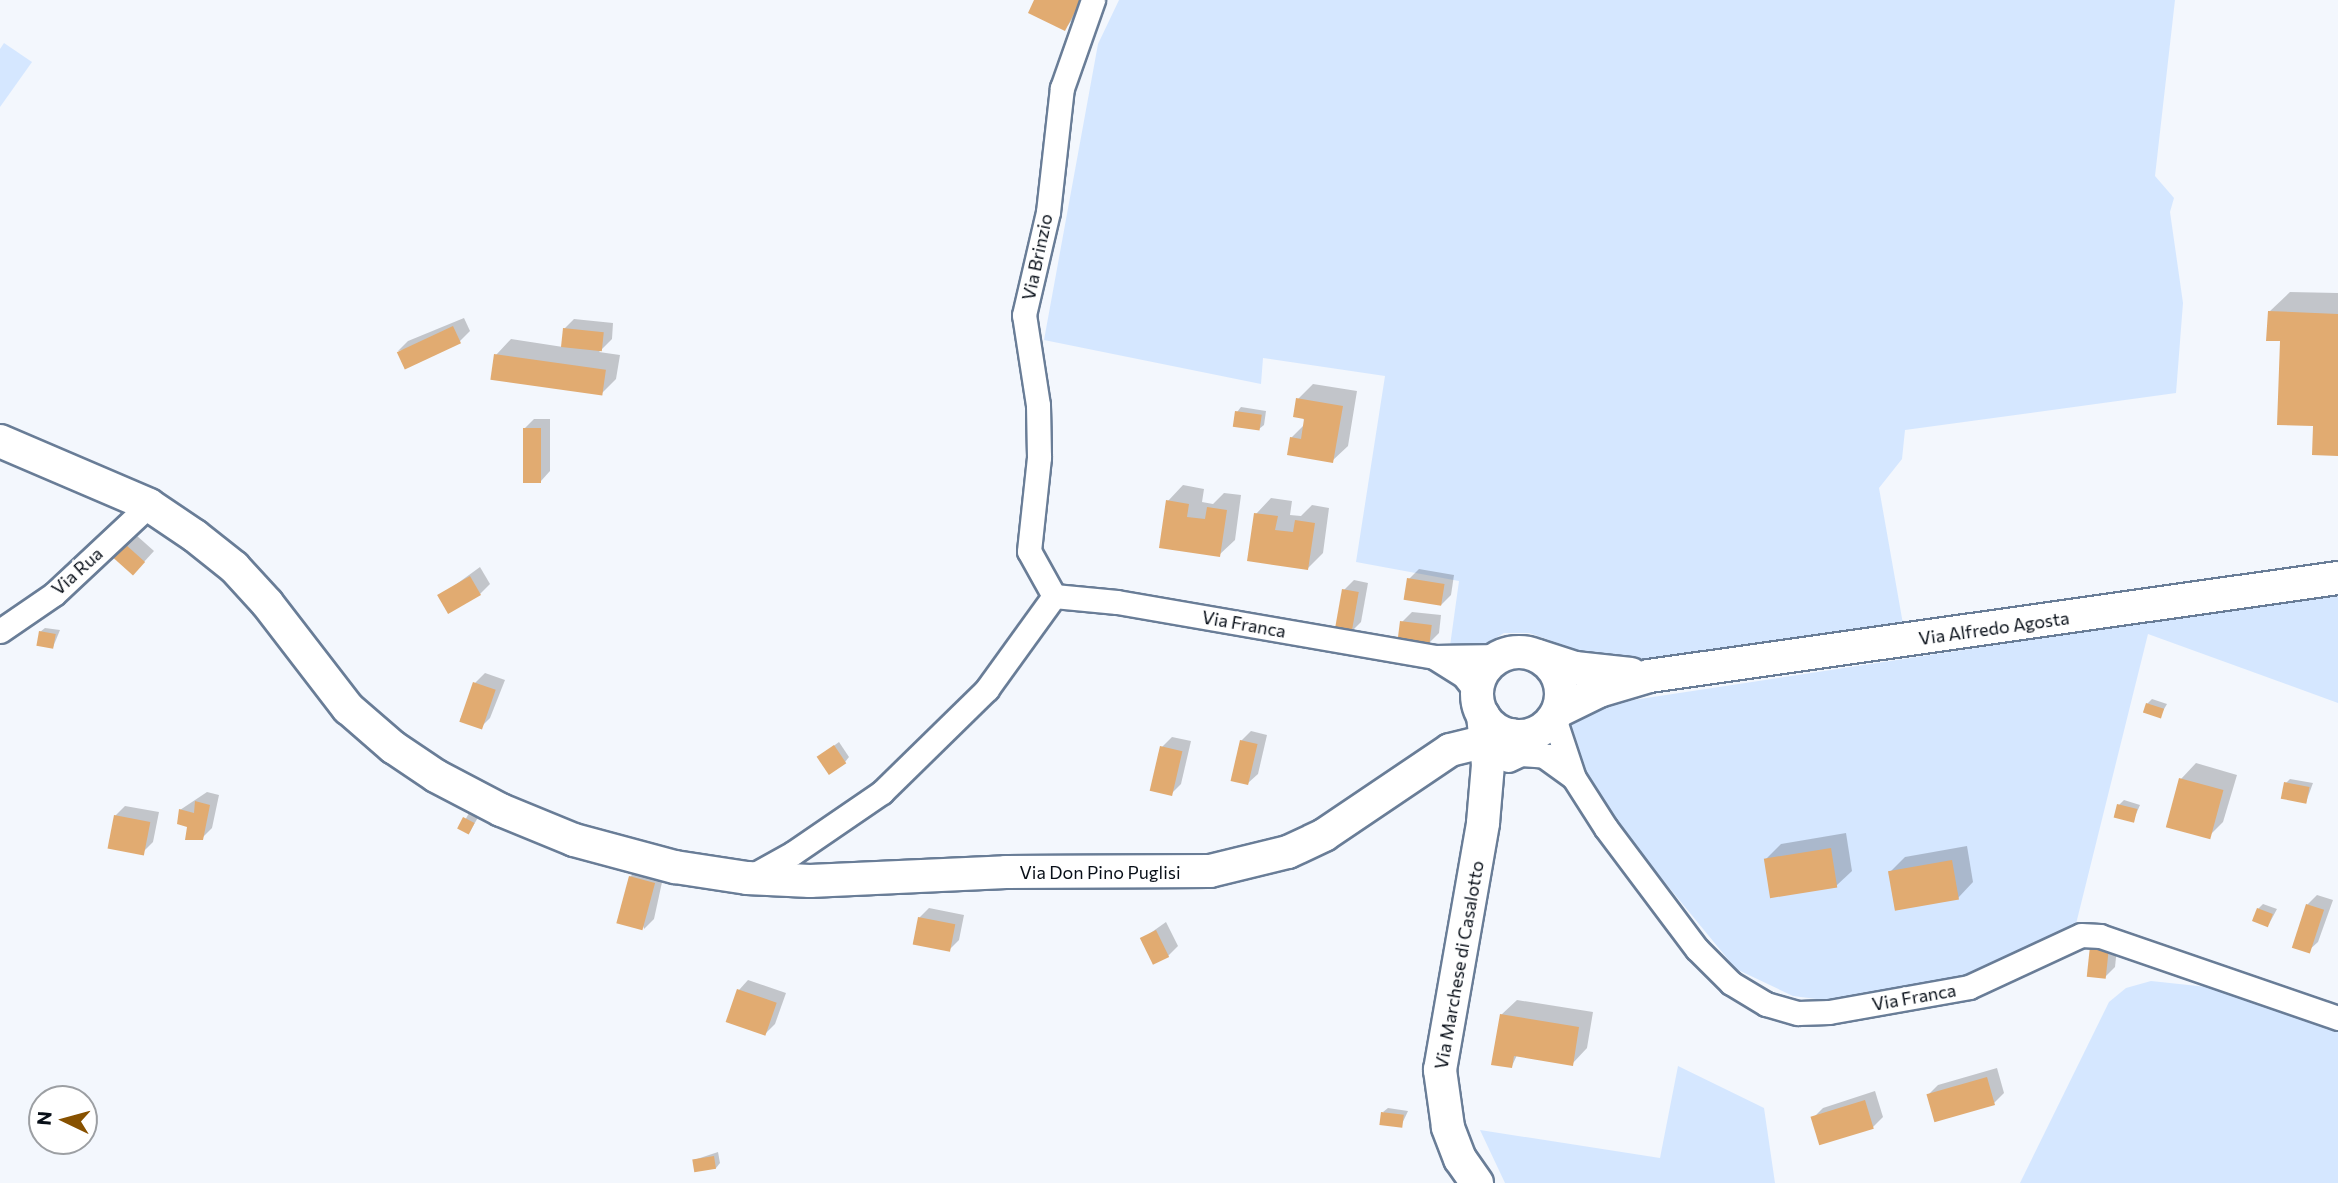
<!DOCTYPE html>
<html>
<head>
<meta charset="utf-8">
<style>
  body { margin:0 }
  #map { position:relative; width:2338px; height:1183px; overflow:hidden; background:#f3f7fd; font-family:Commissioner,sans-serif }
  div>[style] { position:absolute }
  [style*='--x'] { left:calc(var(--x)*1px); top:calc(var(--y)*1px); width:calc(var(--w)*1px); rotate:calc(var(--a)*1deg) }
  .green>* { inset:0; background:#d5e7ff }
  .shadow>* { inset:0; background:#0003; transform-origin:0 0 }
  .building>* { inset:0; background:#e1ab71; transform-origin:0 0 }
  .roads { filter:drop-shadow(2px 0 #697d97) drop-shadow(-2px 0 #697d97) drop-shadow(0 2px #697d97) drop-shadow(0 -2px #697d97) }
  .street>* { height:23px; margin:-11.5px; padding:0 11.5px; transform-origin:11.5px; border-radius:11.5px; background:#fff }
  .secondary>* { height:32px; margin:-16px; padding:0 16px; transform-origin:16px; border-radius:16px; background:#fff }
  .secondary>.ring { margin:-16px; padding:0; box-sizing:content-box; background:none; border:32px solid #fff; border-radius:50% }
  span { translate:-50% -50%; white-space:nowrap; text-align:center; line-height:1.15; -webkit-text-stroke:5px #fff; paint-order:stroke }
  .street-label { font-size:18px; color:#080f18 }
  .north { position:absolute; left:28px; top:1085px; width:70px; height:70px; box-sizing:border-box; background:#fff; border:2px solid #9c9fa3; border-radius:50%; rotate:275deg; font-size:19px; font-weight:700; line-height:28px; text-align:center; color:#080f18 }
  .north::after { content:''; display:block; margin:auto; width:24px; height:32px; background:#875100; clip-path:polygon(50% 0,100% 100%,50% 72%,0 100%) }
</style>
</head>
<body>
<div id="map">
  <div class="green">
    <div style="clip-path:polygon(1119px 0,2175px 0,2155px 176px,2174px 198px,2170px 212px,2183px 303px,2176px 393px,1905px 430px,1902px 459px,1879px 488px,1903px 624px,1598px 669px,1578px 663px,1549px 640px,1529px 633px,1504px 633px,1471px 653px,1449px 653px,1459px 581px,1356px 562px,1385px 376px,1263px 358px,1261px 384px,1044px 340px,1098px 44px)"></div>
    <div style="clip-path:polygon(4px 43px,32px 62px,0 107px,0 49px)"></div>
    <div style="clip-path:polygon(2338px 593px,2338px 703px,2148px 634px,2074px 932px,1975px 975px,1832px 1001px,1793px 996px,1736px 969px,1579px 778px,1568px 727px,1579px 715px,1633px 700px)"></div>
    <div style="clip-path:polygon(2151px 981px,2207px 987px,2338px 1031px,2338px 1183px,2020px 1183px,2109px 1002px,2126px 988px)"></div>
    <div style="clip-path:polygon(1678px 1066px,1764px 1108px,1775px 1183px,1505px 1183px,1480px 1130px,1660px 1158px)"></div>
  </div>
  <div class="shadow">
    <div style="clip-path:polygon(1036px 0,1087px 0,1065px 29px)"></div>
    <div style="clip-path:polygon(2290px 292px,2338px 293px,2338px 454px,2315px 424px,2269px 312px)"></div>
    <div style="clip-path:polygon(464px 318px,470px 331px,460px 341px,398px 351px,408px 341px)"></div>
    <div style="clip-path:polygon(574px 319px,613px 323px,612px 339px,599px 352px,620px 355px,616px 379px,601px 394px,496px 355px,511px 339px,563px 347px,564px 329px)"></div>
    <div style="clip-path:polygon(1313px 384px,1357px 391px,1348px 446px,1332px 461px,1291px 438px,1305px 424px,1298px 399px)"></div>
    <div style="clip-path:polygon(1241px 407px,1266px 411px,1264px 425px,1259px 429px,1237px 412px)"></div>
    <div style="clip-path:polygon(534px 419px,550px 419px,550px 471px,541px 481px,524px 429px)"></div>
    <div style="clip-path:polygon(1183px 485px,1204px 489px,1202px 502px,1213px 504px,1224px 493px,1241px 495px,1235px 540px,1219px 555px,1168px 501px)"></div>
    <div style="clip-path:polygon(1271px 498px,1292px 501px,1290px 515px,1301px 516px,1312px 505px,1329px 508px,1323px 553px,1308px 568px,1256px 514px)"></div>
    <div style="clip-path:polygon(136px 535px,154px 551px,143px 563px,116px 557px)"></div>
    <div style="clip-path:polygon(480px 567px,490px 584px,480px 594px,440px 596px)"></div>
    <div style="clip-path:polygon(1419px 569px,1454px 575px,1451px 595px,1441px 605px,1409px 579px)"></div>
    <div style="clip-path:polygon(1354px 580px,1368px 583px,1361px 622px,1351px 632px,1344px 590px)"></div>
    <div style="clip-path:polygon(1412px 612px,1441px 615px,1439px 633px,1429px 643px,1402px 622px)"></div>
    <div style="clip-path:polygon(45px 628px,60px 630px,53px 647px,40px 632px)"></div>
    <div style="clip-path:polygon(485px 673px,505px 680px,490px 718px,480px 728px,460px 720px,475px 683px)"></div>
    <div style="clip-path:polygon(2152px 699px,2167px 704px,2160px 716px,2147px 704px)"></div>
    <div style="clip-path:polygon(1251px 731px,1267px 735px,1258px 774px,1248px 783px,1241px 741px)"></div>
    <div style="clip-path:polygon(1172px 737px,1191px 741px,1181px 784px,1171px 794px,1162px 747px)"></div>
    <div style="clip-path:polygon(839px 742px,849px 757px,845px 762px,824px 753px)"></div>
    <div style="clip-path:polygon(2196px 763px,2237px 775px,2223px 822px,2208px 837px,2181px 779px)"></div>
    <div style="clip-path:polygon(2290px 779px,2313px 783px,2306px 802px,2286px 783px)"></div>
    <div style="clip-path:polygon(207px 792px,219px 795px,212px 828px,202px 838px,180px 810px)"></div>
    <div style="clip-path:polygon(2124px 800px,2140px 805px,2133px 821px,2119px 805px)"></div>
    <div style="clip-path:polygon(125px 806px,159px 812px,153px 842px,143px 852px,115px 816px)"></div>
    <div style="left:469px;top:813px;width:10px;height:18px;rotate:29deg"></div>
    <div style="clip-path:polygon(1846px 833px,1852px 871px,1836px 886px,1766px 859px,1781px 844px)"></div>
    <div style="clip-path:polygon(1967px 846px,1973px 882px,1958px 898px,1890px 872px,1905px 857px)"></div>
    <div style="clip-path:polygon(640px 867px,664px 873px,654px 919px,644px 929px,630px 877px)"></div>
    <div style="clip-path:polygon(2317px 895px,2333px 900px,2318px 942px,2308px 951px,2307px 905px)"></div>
    <div style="clip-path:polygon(2263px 904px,2277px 909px,2269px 924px,2258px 909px)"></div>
    <div style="clip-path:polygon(929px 908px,964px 915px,959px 940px,949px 950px,919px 918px)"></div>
    <div style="clip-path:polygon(1166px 922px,1178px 946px,1168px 956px,1142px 939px)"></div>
    <div style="clip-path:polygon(2102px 936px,2118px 938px,2115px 967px,2105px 977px)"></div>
    <div style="clip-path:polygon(748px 980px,786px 993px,775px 1024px,765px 1034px,739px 990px)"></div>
    <div style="clip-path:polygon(1517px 1000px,1593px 1012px,1587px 1048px,1572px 1064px,1517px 1055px,1512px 1066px,1501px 1015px)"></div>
    <div style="clip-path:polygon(1997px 1068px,2004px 1093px,1994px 1103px,1928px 1095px,1938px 1085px)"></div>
    <div style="clip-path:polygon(1875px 1091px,1883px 1117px,1873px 1127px,1813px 1118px,1823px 1108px)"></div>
    <div style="clip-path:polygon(1388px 1108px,1408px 1111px,1401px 1126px,1383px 1112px)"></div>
    <div style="clip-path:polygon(718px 1152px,720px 1163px,716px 1168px,694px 1160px)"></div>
  </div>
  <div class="building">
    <div style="clip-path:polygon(1034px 0,1081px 0,1065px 31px,1028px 13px)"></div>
    <div style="clip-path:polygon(2268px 311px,2338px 314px,2338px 456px,2312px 455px,2313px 426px,2277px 425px,2280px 341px,2266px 341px)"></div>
    <div style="left:453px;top:326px;width:19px;height:62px;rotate:65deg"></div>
    <div style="left:563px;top:328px;width:41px;height:19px;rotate:6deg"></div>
    <div style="left:494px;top:354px;width:113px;height:26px;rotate:8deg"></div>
    <div style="clip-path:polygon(1296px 398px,1343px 406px,1333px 463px,1287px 455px,1290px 437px,1301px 439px,1304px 419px,1293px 417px)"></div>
    <div style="left:1235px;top:411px;width:27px;height:16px;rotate:8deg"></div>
    <div style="left:523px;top:428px;width:18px;height:55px"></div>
    <div style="clip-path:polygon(1166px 500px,1189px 504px,1187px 517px,1205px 519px,1207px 507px,1227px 510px,1220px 557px,1159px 548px)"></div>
    <div style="clip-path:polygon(1254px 513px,1278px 516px,1275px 530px,1293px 532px,1295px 520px,1315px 523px,1308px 570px,1247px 561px)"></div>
    <div style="left:125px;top:544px;width:27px;height:18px;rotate:42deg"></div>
    <div style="left:470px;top:576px;width:22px;height:38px;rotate:60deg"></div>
    <div style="left:1407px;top:578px;width:38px;height:22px;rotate:9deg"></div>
    <div style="left:1342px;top:589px;width:17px;height:42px;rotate:10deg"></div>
    <div style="left:1400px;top:621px;width:32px;height:21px;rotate:7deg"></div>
    <div style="left:39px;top:631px;width:17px;height:15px;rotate:10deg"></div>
    <div style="left:473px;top:682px;width:24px;height:42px;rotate:19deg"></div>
    <div style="left:2146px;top:703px;width:19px;height:10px;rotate:18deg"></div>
    <div style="left:1240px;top:740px;width:18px;height:42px;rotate:13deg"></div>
    <div style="left:834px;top:745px;width:22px;height:21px;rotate:56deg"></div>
    <div style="left:1160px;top:746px;width:23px;height:46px;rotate:13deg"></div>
    <div style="left:2179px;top:778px;width:46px;height:51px;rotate:15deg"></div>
    <div style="left:2284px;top:782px;width:26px;height:17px;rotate:11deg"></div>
    <div style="clip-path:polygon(195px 801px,210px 805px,203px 840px,185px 840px,187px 827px,177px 824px,179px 809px,194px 813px)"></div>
    <div style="left:2117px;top:804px;width:21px;height:14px;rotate:14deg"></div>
    <div style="left:114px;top:815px;width:37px;height:34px;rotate:11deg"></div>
    <div style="left:463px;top:817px;width:13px;height:13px;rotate:27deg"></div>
    <div style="left:1831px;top:848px;width:40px;height:68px;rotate:81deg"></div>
    <div style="left:1952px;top:860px;width:40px;height:65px;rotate:80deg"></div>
    <div style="left:629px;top:876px;width:27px;height:49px;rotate:15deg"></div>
    <div style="left:2306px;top:904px;width:19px;height:46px;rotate:18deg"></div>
    <div style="left:2257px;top:908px;width:17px;height:14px;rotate:21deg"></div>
    <div style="left:918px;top:917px;width:38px;height:28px;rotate:11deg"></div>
    <div style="left:1156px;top:930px;width:30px;height:18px;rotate:64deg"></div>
    <div style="left:2090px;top:946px;width:19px;height:31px;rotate:6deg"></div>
    <div style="left:737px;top:989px;width:42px;height:35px;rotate:19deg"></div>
    <div style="clip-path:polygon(1500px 1014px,1579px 1027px,1573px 1066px,1514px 1056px,1512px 1068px,1491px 1065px)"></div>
    <div style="left:1987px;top:1077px;width:29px;height:63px;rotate:74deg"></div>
    <div style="left:1865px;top:1100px;width:30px;height:57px;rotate:73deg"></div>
    <div style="left:1381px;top:1112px;width:23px;height:13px;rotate:7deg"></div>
    <div style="left:714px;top:1156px;width:13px;height:22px;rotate:81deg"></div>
  </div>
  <div class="roads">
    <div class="street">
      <div style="--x:1054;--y:596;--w:51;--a:-119.1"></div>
      <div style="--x:1029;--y:551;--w:95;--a:-83.9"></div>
      <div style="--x:1039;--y:457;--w:52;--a:-91.1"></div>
      <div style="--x:1038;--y:405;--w:91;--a:-98.8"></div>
      <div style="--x:1024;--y:315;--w:106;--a:-76.9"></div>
      <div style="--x:1048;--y:212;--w:125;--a:-83.6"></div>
      <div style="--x:1062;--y:88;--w:93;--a:-70.6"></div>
      <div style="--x:1054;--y:596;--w:63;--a:5.4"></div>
      <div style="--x:1117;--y:602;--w:322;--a:9.8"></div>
      <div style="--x:1434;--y:657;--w:68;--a:-0.8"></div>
      <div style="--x:0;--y:631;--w:65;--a:-34.4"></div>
      <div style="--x:54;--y:594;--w:130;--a:-43.1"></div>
      <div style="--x:1437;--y:659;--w:31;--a:32"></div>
      <div style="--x:1463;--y:675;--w:23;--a:52"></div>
      <div style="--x:1554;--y:718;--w:63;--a:71.6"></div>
      <div style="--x:1574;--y:778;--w:59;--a:57.4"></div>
      <div style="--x:1606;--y:828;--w:151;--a:53.1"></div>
      <div style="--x:1697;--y:949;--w:48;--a:45"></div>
      <div style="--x:1731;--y:983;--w:41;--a:31"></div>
      <div style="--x:1766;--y:1004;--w:33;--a:16"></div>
      <div style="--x:1798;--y:1013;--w:31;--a:-2"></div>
      <div style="--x:1829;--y:1012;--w:142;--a:-10.1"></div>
      <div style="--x:1969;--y:987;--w:123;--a:-24.9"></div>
      <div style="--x:2081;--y:935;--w:19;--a:3"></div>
      <div style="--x:2100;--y:936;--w:252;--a:19"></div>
      <div style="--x:1516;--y:736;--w:70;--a:35.7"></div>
      <div style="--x:1508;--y:760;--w:14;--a:-25"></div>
      <div style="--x:1521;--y:754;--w:28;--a:4"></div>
      <div style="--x:748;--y:878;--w:51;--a:-29.1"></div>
      <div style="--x:793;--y:853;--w:108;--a:-34.4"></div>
      <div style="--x:882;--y:792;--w:147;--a:-44.4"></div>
      <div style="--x:987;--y:689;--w:115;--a:-54.2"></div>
    </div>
    <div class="secondary">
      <div style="--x:0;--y:441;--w:162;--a:23.2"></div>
      <div style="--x:149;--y:505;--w:55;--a:34"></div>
      <div style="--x:195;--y:536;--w:50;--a:38.5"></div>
      <div style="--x:234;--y:567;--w:49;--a:47.5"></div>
      <div style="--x:267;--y:603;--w:133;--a:52.4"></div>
      <div style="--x:348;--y:708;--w:60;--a:40.9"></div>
      <div style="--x:393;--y:747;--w:52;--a:34"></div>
      <div style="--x:436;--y:776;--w:73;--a:27.6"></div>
      <div style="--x:501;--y:810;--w:79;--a:22.3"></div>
      <div style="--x:574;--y:840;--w:105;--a:15"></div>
      <div style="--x:675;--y:867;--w:73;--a:8.7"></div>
      <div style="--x:747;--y:878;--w:63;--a:2.7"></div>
      <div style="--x:810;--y:881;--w:196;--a:-2.6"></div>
      <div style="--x:1006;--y:872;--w:204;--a:-0.3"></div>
      <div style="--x:1210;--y:871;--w:80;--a:-13.7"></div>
      <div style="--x:1288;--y:852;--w:40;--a:-25"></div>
      <div style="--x:1324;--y:835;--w:152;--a:-34"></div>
      <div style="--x:1450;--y:750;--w:63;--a:-13.8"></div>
      <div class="ring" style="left:1477px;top:652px;width:52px;height:52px"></div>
      <div style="--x:1538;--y:656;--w:39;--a:18"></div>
      <div style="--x:1575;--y:668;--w:56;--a:6.1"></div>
      <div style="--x:1558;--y:711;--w:46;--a:-26"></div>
      <div style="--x:1599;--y:691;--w:52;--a:-16.7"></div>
      <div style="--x:1649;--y:676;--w:696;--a:-8.1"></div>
      <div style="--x:1477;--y:1183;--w:29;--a:-125"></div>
      <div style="--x:1460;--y:1159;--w:34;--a:-111"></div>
      <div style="--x:1448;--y:1127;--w:58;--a:-98"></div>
      <div style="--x:1440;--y:1070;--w:251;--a:-80.1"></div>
      <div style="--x:1483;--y:823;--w:58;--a:-85.1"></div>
      <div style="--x:1488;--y:765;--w:50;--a:-95.7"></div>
    </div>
  </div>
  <div class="street-label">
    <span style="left:1037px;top:257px;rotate:-78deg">Via Brinzio</span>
    <span style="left:77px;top:571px;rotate:-42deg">Via Rua</span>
    <span style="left:1244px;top:624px;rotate:10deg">Via Franca</span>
    <span style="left:1994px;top:628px;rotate:-8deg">Via Alfredo Agosta</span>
    <span style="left:1100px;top:872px">Via Don Pino Puglisi</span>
    <span style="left:1459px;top:965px;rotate:-80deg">Via Marchese di Casalotto</span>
    <span style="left:1914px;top:997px;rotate:-10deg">Via Franca</span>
  </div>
  <div class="north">N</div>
</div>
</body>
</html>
